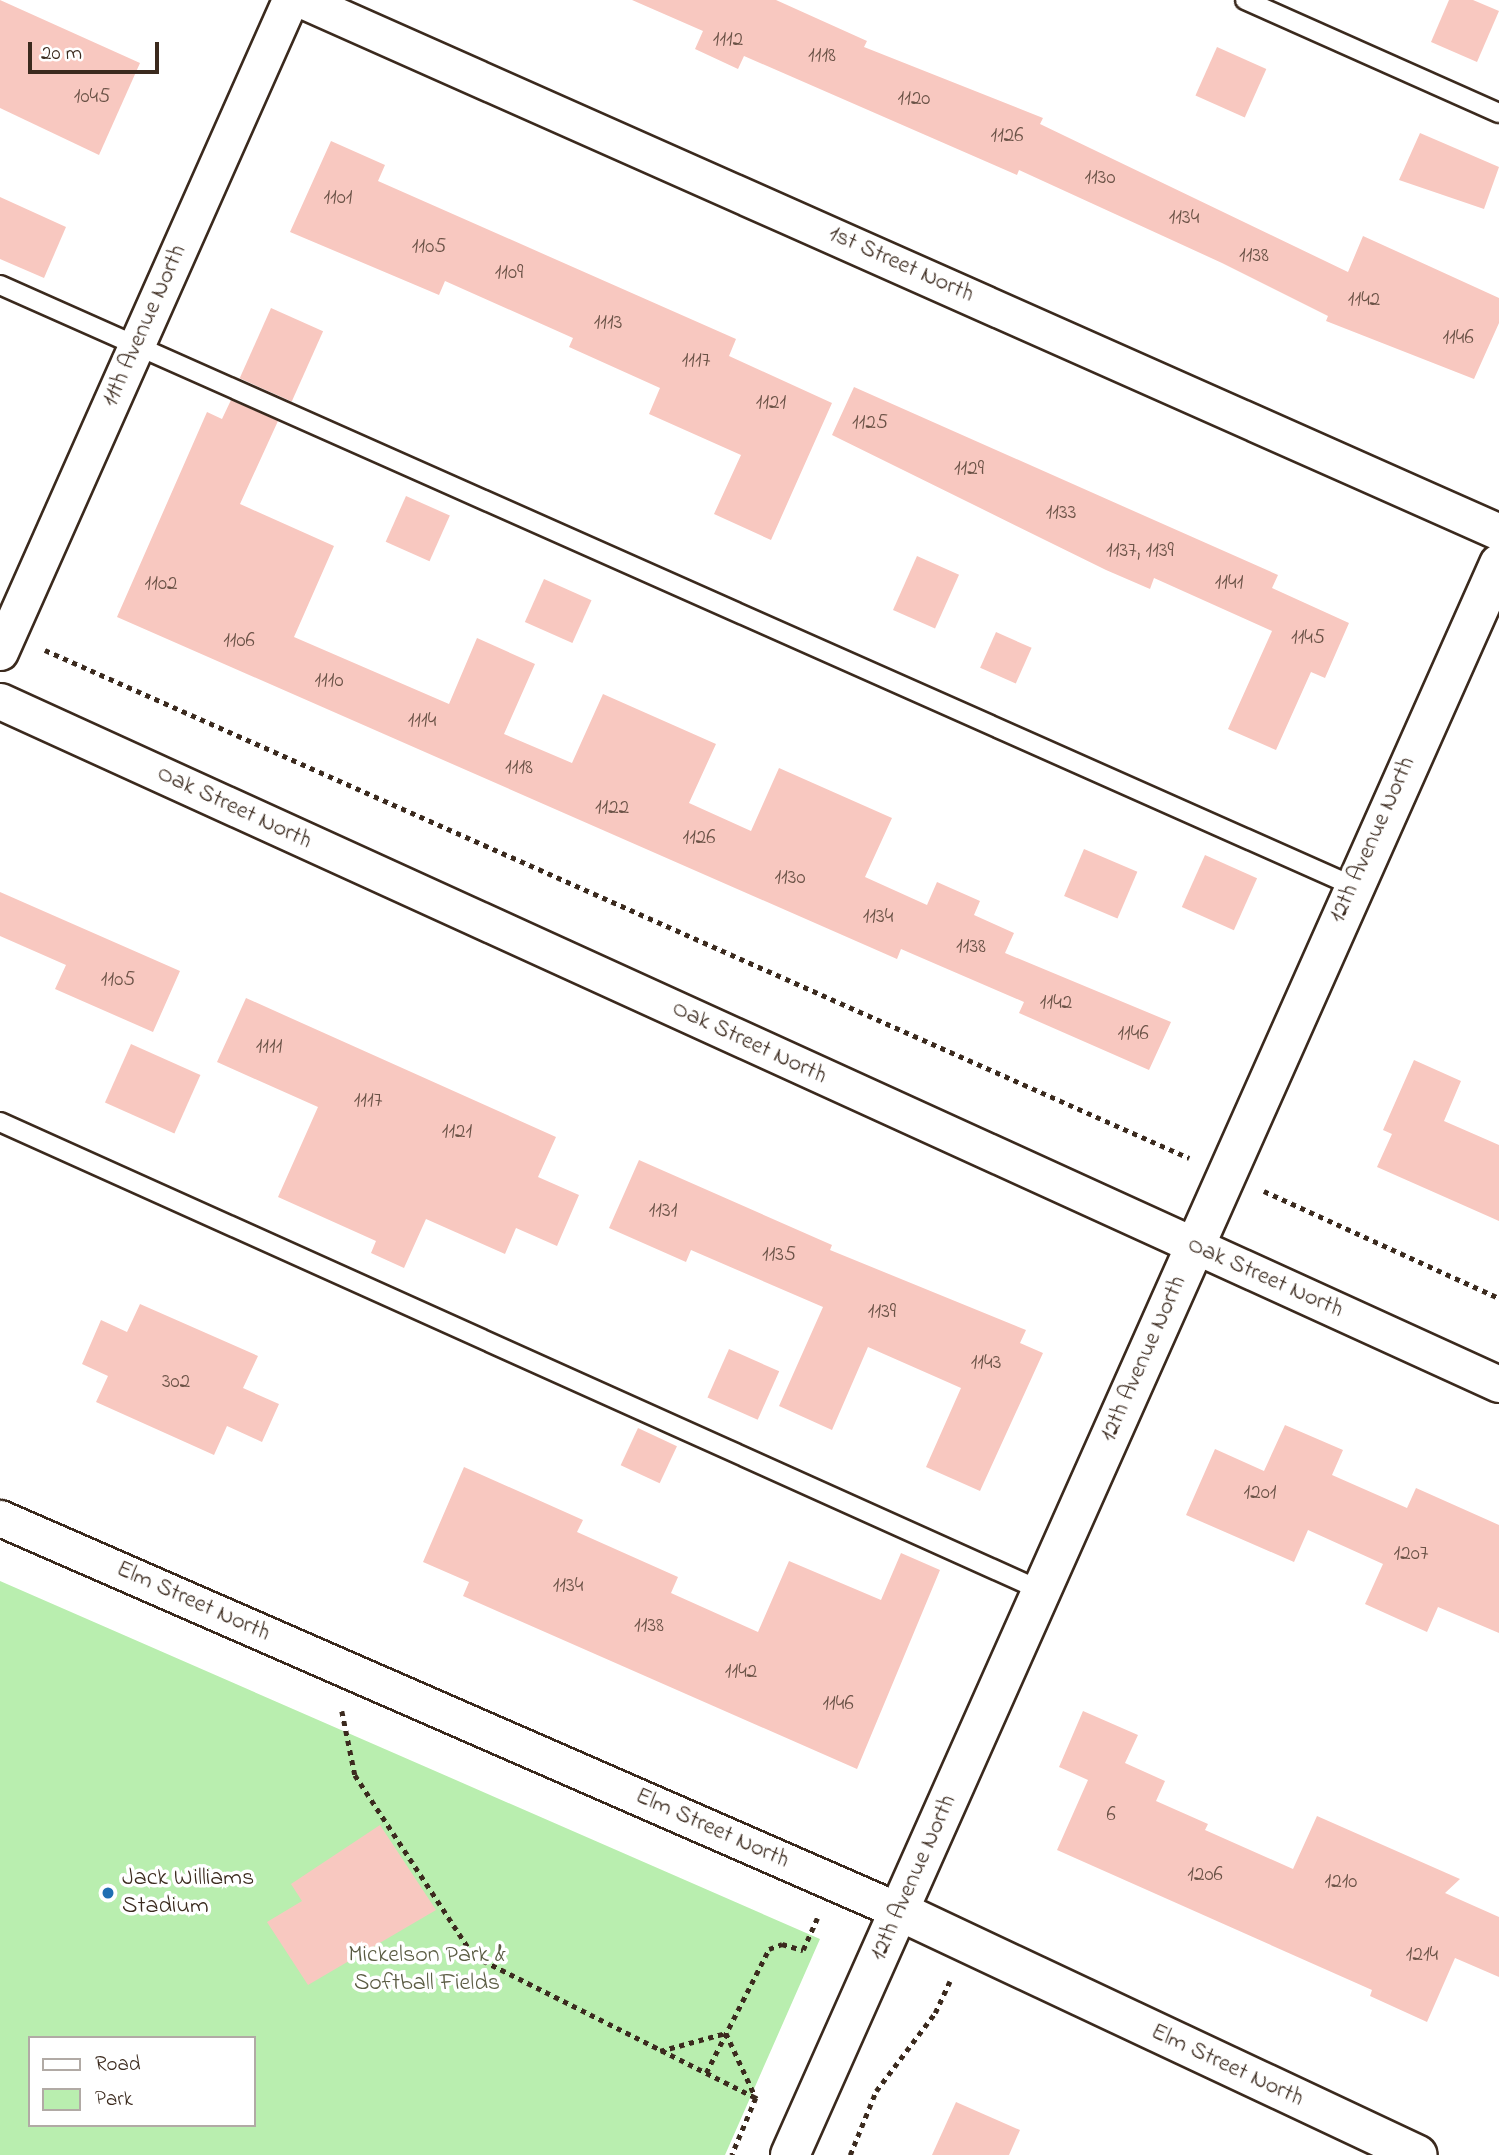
<!DOCTYPE html>
<html>
<head>
<meta charset="utf-8">
<style>
  body { margin:0 }
  #map { position:relative; width:1499px; height:2155px; overflow:hidden; background:#fff; font-family:"Indie Flower",sans-serif }
  div>[style] { position:absolute }
  [style*='--x'] { left:calc(var(--x)*1px); top:calc(var(--y)*1px); width:calc(var(--w)*1px); rotate:calc(var(--a)*1deg) }
  .green>* { inset:0; background:#b9eeaf }
  .building>* { inset:0; background:#f8c8c0; transform-origin:0 0 }
  .path>* { height:4.5px; margin-top:-2.25px; transform-origin:0; background:repeating-linear-gradient(90deg,#3b2a1e 0 5px,transparent 0 10px) }
  .roads { filter:drop-shadow(2px 0 #3b2a1e) drop-shadow(-2px 0 #3b2a1e) drop-shadow(0 2px #3b2a1e) drop-shadow(0 -2px #3b2a1e) }
  .service>* { height:18px; margin:-9px; padding:0 9px; transform-origin:9px; border-radius:9px; background:#fff }
  .minor>* { height:35px; margin:-17.5px; padding:0 17.5px; transform-origin:17.5px; border-radius:17.5px; background:#fff }
  .tertiary>* { height:38px; margin:-19px; padding:0 19px; transform-origin:19px; border-radius:19px; background:#fff }
  .secondary>* { height:38px; margin:-19px; padding:0 19px; transform-origin:19px; border-radius:19px; background:#fff }
  .dots>* { width:19px; height:19px; translate:-50% -50%; box-sizing:border-box; border:4px solid #fff; border-radius:50% }
  span { translate:-50% -50%; white-space:nowrap; text-align:center; line-height:1.15; -webkit-text-stroke:7px #fff; paint-order:stroke }
  .number-label { font-size:21px; color:#6a5246 }
  .number-label span { -webkit-text-stroke-width:0 }
  .street-label { font-size:24px; color:#3b2a1e }
  .poi-label { font-size:24px; color:#3b2a1e }
  .left { translate:0 -50%; text-align:left }
  .park-label { font-size:24px; color:#5a5b42 }
  .legend { position:absolute; left:28px; top:2036px; width:228px; height:91px; box-sizing:border-box; background:#fff; border:2px solid #b1aaa5; margin:0; padding:9px 12px; list-style:none; font-size:21px; color:#3b2a1e }
  .legend li { display:flex; align-items:center; gap:14px; height:35px }
  .legend b { width:35px; border:2px solid #b1aaa5 }
  .scale { position:absolute; left:28px; top:42px; width:131px; height:32px; box-sizing:border-box; border:4px solid #3b2a1e; border-top:0; padding-left:9px; font-size:21px; line-height:24px; white-space:nowrap; color:#3b2a1e; -webkit-text-stroke:5px #fff; paint-order:stroke }
</style>
</head>
<body>
<div id="map">
  <div class="green">
    <div style="clip-path:polygon(evenodd,0 1581px,820px 1939px,725px 2155px,0 2155px,0 1581px,30px 2038px,254px 2038px,254px 2125px,30px 2125px,30px 2038px)"></div>
  </div>
  <div class="building">
    <div style="clip-path:polygon(0 0,140px 63px,99px 155px,0 108px)"></div>
    <div style="clip-path:polygon(632px 0,776px 0,867px 41px,864px 47px,1043px 118px,1040px 124px,1348px 272px,1363px 236px,1396px 251px,1499px 298px,1499px 323px,1474px 379px,1326px 321px,1328px 316px,1222px 263px,1019px 170px,1017px 175px,744px 56px,738px 69px,695px 49px,703px 31px)"></div>
    <div style="clip-path:polygon(1449px 0,1473px 0,1499px 11px,1477px 62px,1431px 42px)"></div>
    <div style="left:1217px;top:47px;width:54px;height:53px;rotate:24deg"></div>
    <div style="clip-path:polygon(1420px 133px,1499px 167px,1484px 209px,1399px 180px)"></div>
    <div style="clip-path:polygon(331px 141px,385px 165px,378px 181px,736px 339px,729px 356px,832px 403px,771px 540px,714px 514px,741px 455px,649px 414px,660px 388px,569px 347px,573px 338px,445px 281px,439px 295px,290px 232px)"></div>
    <div style="clip-path:polygon(0 197px,66px 227px,44px 278px,0 259px)"></div>
    <div style="left:271px;top:308px;width:57px;height:77px;rotate:24deg"></div>
    <div style="clip-path:polygon(854px 387px,1278px 575px,1272px 588px,1349px 623px,1325px 678px,1311px 672px,1276px 750px,1228px 729px,1272px 631px,1154px 578px,1150px 589px,1106px 570px,832px 435px)"></div>
    <div style="clip-path:polygon(231px 400px,278px 421px,240px 504px,334px 546px,294px 637px,449px 704px,477px 638px,535px 664px,504px 734px,572px 763px,603px 694px,716px 744px,689px 803px,751px 831px,779px 768px,892px 818px,865px 877px,927px 905px,937px 882px,980px 901px,974px 915px,1014px 933px,1005px 953px,1171px 1022px,1149px 1070px,1019px 1013px,1024px 1002px,901px 949px,897px 959px,117px 617px,207px 412px,222px 419px)"></div>
    <div style="left:406px;top:496px;width:48px;height:50px;rotate:24deg"></div>
    <div style="left:917px;top:556px;width:46px;height:59px;rotate:24deg"></div>
    <div style="left:544px;top:579px;width:52px;height:47px;rotate:24deg"></div>
    <div style="left:996px;top:632px;width:39px;height:39px;rotate:24deg"></div>
    <div style="left:1084px;top:849px;width:58px;height:51px;rotate:23deg"></div>
    <div style="left:1205px;top:855px;width:57px;height:57px;rotate:24deg"></div>
    <div style="clip-path:polygon(0 892px,180px 971px,153px 1032px,55px 989px,66px 965px,0 936px)"></div>
    <div style="clip-path:polygon(246px 998px,556px 1137px,538px 1177px,579px 1195px,557px 1246px,516px 1228px,505px 1254px,426px 1219px,404px 1268px,371px 1253px,376px 1241px,278px 1197px,318px 1107px,217px 1062px)"></div>
    <div style="left:131px;top:1044px;width:76px;height:64px;rotate:24deg"></div>
    <div style="clip-path:polygon(1414px 1060px,1461px 1081px,1444px 1121px,1499px 1145px,1499px 1221px,1377px 1167px,1392px 1134px,1383px 1130px)"></div>
    <div style="clip-path:polygon(639px 1160px,832px 1245px,830px 1250px,1026px 1330px,1020px 1343px,1043px 1353px,980px 1491px,926px 1467px,961px 1388px,868px 1347px,832px 1430px,779px 1406px,823px 1307px,691px 1250px,686px 1262px,609px 1228px)"></div>
    <div style="clip-path:polygon(140px 1304px,258px 1356px,243px 1388px,279px 1404px,262px 1442px,227px 1426px,214px 1455px,96px 1402px,108px 1376px,82px 1364px,101px 1320px,127px 1332px)"></div>
    <div style="left:729px;top:1349px;width:55px;height:53px;rotate:24deg"></div>
    <div style="clip-path:polygon(1285px 1425px,1343px 1450px,1332px 1475px,1407px 1508px,1416px 1488px,1499px 1525px,1499px 1633px,1438px 1607px,1427px 1632px,1365px 1604px,1383px 1564px,1308px 1530px,1294px 1562px,1186px 1515px,1215px 1449px,1264px 1471px)"></div>
    <div style="left:638px;top:1428px;width:43px;height:41px;rotate:25deg"></div>
    <div style="clip-path:polygon(464px 1467px,583px 1520px,577px 1532px,678px 1577px,671px 1593px,758px 1632px,789px 1561px,881px 1600px,901px 1553px,940px 1570px,857px 1769px,463px 1596px,469px 1582px,423px 1562px)"></div>
    <div style="clip-path:polygon(1083px 1711px,1138px 1735px,1125px 1763px,1165px 1781px,1156px 1801px,1208px 1824px,1205px 1830px,1293px 1869px,1317px 1816px,1460px 1879px,1445px 1893px,1499px 1917px,1499px 1977px,1455px 1958px,1427px 2022px,1370px 1996px,1372px 1990px,1057px 1850px,1088px 1780px,1059px 1767px)"></div>
    <div style="clip-path:polygon(380px 1825px,436px 1910px,308px 1985px,267px 1922px,302px 1901px,291px 1884px)"></div>
    <div style="clip-path:polygon(956px 2102px,1020px 2130px,1009px 2155px,932px 2155px)"></div>
  </div>
  <div class="path">
    <div style="--x:45;--y:650;--w:1252;--a:23.94"></div>
    <div style="--x:1264;--y:1191;--w:258;--a:24.5"></div>
    <div style="--x:342;--y:1711;--w:65;--a:78.5"></div>
    <div style="--x:355;--y:1775;--w:217;--a:56.7"></div>
    <div style="--x:474;--y:1956;--w:316;--a:26.7"></div>
    <div style="--x:660;--y:2051;--w:68;--a:-15.3"></div>
    <div style="--x:726;--y:2033;--w:72;--a:65.2"></div>
    <div style="--x:756;--y:2098;--w:62;--a:112.8"></div>
    <div style="--x:706;--y:2073;--w:139;--a:-63.1"></div>
    <div style="--x:769;--y:1949;--w:14;--a:-21"></div>
    <div style="--x:782;--y:1944;--w:22;--a:16"></div>
    <div style="--x:803;--y:1950;--w:35;--a:-66"></div>
    <div style="--x:850;--y:2155;--w:69;--a:-67.9"></div>
    <div style="--x:876;--y:2091;--w:98;--a:-52.9"></div>
    <div style="--x:935;--y:2013;--w:35;--a:-65"></div>
  </div>
  <div class="roads">
    <div class="service">
      <div style="--x:1245;--y:0;--w:278;--a:24"></div>
      <div style="--x:0;--y:285;--w:1478;--a:23.95"></div>
      <div style="--x:0;--y:1122;--w:1143;--a:24.23"></div>
    </div>
    <div class="minor">
      <div style="--x:302;--y:0;--w:1310;--a:23.96"></div>
      <div style="--x:0;--y:652;--w:714;--a:-66.02"></div>
      <div style="--x:0;--y:701;--w:1647;--a:24.5"></div>
      <div style="--x:0;--y:1518;--w:981;--a:23.61"></div>
    </div>
    <div class="tertiary">
      <div style="--x:899;--y:1911;--w:573;--a:25.18"></div>
    </div>
    <div class="secondary">
      <div style="--x:790;--y:2155;--w:1742;--a:-65.98"></div>
    </div>
  </div>
  <div class="dots">
    <div style="left:108px;top:1893px;background:#1f6fb2"></div>
  </div>
  <div class="number-label">
    <span style="left:728px;top:40px">1112</span>
    <span style="left:822px;top:56px">1118</span>
    <span style="left:92px;top:97px">1045</span>
    <span style="left:914px;top:99px">1120</span>
    <span style="left:1007px;top:136px">1126</span>
    <span style="left:1100px;top:178px">1130</span>
    <span style="left:338px;top:198px">1101</span>
    <span style="left:1184px;top:218px">1134</span>
    <span style="left:429px;top:247px">1105</span>
    <span style="left:1254px;top:256px">1138</span>
    <span style="left:509px;top:273px">1109</span>
    <span style="left:1364px;top:300px">1142</span>
    <span style="left:608px;top:323px">1113</span>
    <span style="left:1458px;top:338px">1146</span>
    <span style="left:696px;top:361px">1117</span>
    <span style="left:771px;top:403px">1121</span>
    <span style="left:870px;top:423px">1125</span>
    <span style="left:969px;top:469px">1129</span>
    <span style="left:1061px;top:513px">1133</span>
    <span style="left:1140px;top:551px">1137, 1139</span>
    <span style="left:1229px;top:583px">1141</span>
    <span style="left:161px;top:584px">1102</span>
    <span style="left:1308px;top:638px">1145</span>
    <span style="left:239px;top:641px">1106</span>
    <span style="left:329px;top:681px">1110</span>
    <span style="left:422px;top:721px">1114</span>
    <span style="left:519px;top:768px">1118</span>
    <span style="left:612px;top:808px">1122</span>
    <span style="left:699px;top:838px">1126</span>
    <span style="left:790px;top:878px">1130</span>
    <span style="left:878px;top:917px">1134</span>
    <span style="left:971px;top:947px">1138</span>
    <span style="left:118px;top:980px">1105</span>
    <span style="left:1056px;top:1003px">1142</span>
    <span style="left:1133px;top:1034px">1146</span>
    <span style="left:269px;top:1047px">1111</span>
    <span style="left:368px;top:1101px">1117</span>
    <span style="left:457px;top:1132px">1121</span>
    <span style="left:663px;top:1211px">1131</span>
    <span style="left:779px;top:1255px">1135</span>
    <span style="left:882px;top:1312px">1139</span>
    <span style="left:986px;top:1363px">1143</span>
    <span style="left:176px;top:1382px">302</span>
    <span style="left:1260px;top:1493px">1201</span>
    <span style="left:1411px;top:1554px">1207</span>
    <span style="left:568px;top:1586px">1134</span>
    <span style="left:649px;top:1626px">1138</span>
    <span style="left:741px;top:1672px">1142</span>
    <span style="left:838px;top:1704px">1146</span>
    <span style="left:1111px;top:1815px">6</span>
    <span style="left:1205px;top:1875px">1206</span>
    <span style="left:1341px;top:1882px">1210</span>
    <span style="left:1422px;top:1955px">1214</span>
  </div>
  <div class="street-label">
    <span style="left:901px;top:265px;rotate:24deg">1st Street North</span>
    <span style="left:145px;top:326px;rotate:-66deg">11th Avenue North</span>
    <span style="left:234px;top:808px;rotate:25deg">Oak Street North</span>
    <span style="left:1373px;top:840px;rotate:-66deg">12th Avenue North</span>
    <span style="left:749px;top:1043px;rotate:25deg">Oak Street North</span>
    <span style="left:1265px;top:1278px;rotate:24deg">Oak Street North</span>
    <span style="left:1144px;top:1359px;rotate:-66deg">12th Avenue North</span>
    <span style="left:193px;top:1602px;rotate:24deg">Elm Street North</span>
    <span style="left:712px;top:1829px;rotate:24deg">Elm Street North</span>
    <span style="left:914px;top:1878px;rotate:-66deg">12th Avenue North</span>
    <span style="left:1227px;top:2066px;rotate:25deg">Elm Street North</span>
  </div>
  <div class="poi-label">
    <span class="left" style="left:122px;top:1893px">Jack Williams<br>Stadium</span>
  </div>
  <div class="park-label">
    <span style="left:427px;top:1970px">Mickelson Park &amp;<br>Softball Fields</span>
  </div>
  <ul class="legend">
  <li><b style="height:9px;background:#fff"></b>Road</li>
  <li><b style="height:19px;background:#b9eeaf"></b>Park</li>
  </ul>
  <div class="scale">20 m</div>
</div>
</body>
</html>
